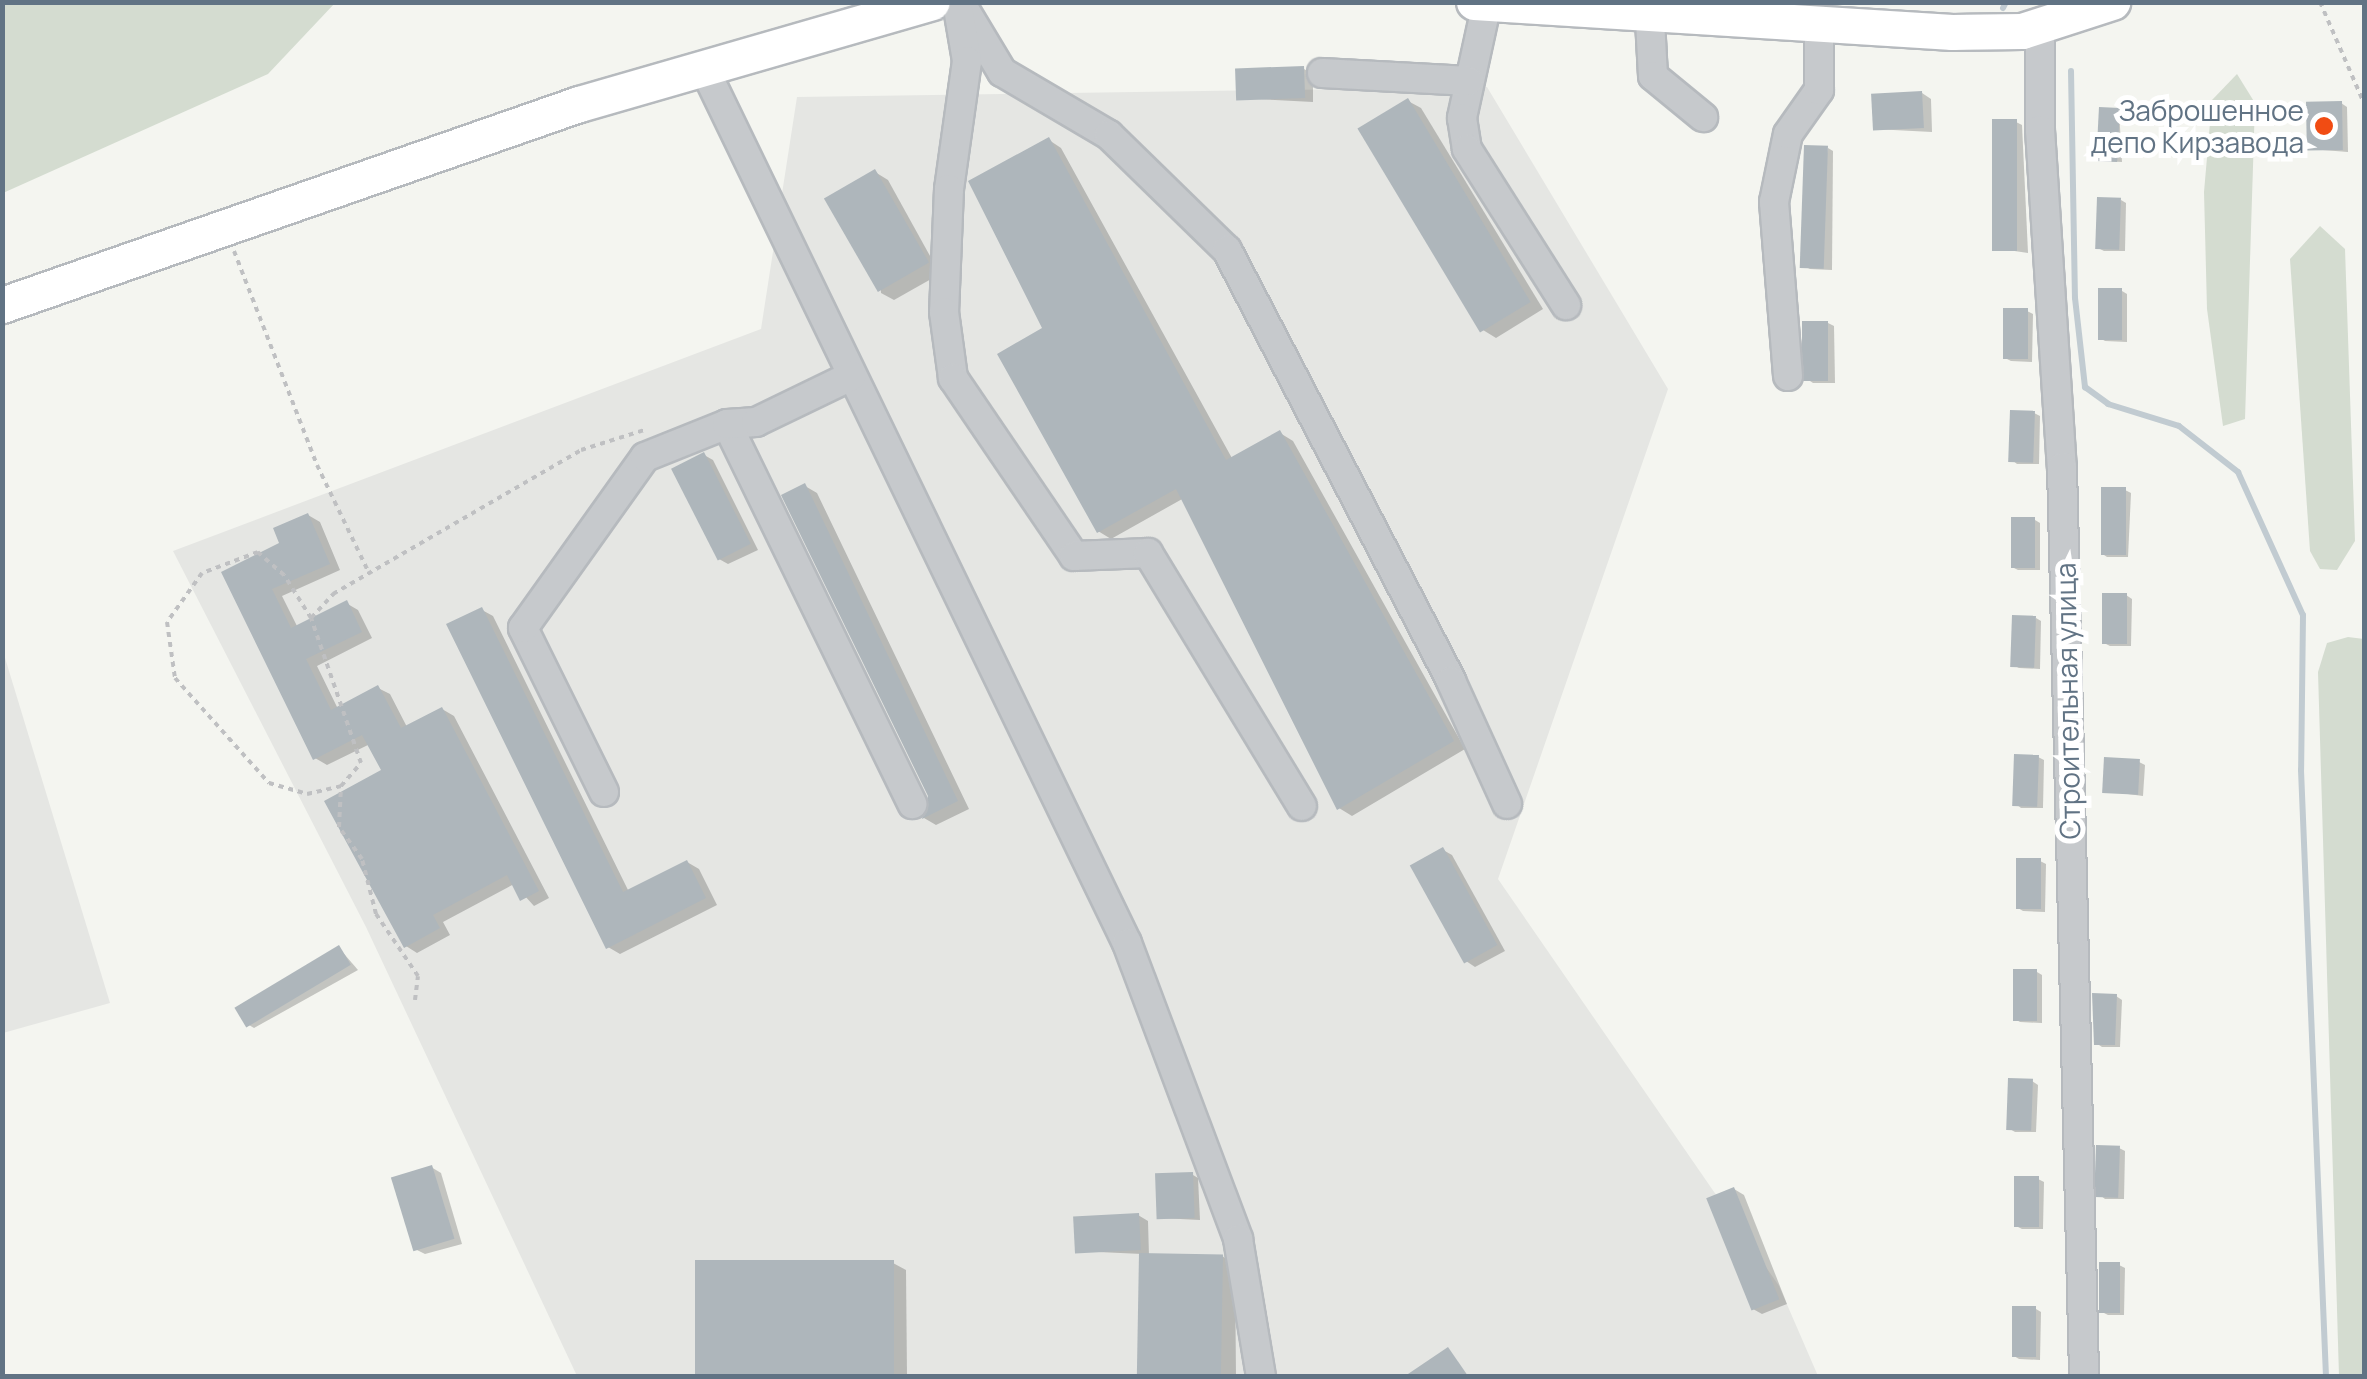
<!DOCTYPE html>
<html>
<head>
<meta charset="utf-8">
<style>
  body { margin:0 }
  #map { position:relative; width:2367px; height:1379px; overflow:hidden; background:#f4f5f0; font-family:Manrope,sans-serif }
  div>[style] { position:absolute }
  [style*='--x'] { left:calc(var(--x)*1px); top:calc(var(--y)*1px); width:calc(var(--w)*1px); rotate:calc(var(--a)*1deg) }
  .built>* { inset:0; background:#e5e6e3 }
  .green>* { inset:0; background:#d4dcd0 }
  .shadow>* { inset:0; background:#0003 }
  .stream>* { height:6px; margin:-3px; padding:0 3px; transform-origin:3px; border-radius:3px; background:#c1cbd1 }
  .building>* { inset:0; background:#aeb6bb; transform-origin:0 0 }
  .path>* { height:4px; margin-top:-2px; transform-origin:0; background:repeating-linear-gradient(90deg,#bfc0c2 0 5px,transparent 0 10px) }
  .roads { filter:drop-shadow(2px 0 #b6babe) drop-shadow(-2px 0 #b6babe) drop-shadow(0 2px #b6babe) drop-shadow(0 -2px #b6babe) }
  .minor>* { height:28px; margin:-14px; padding:0 14px; transform-origin:14px; border-radius:14px; background:#c6c9cc }
  .major>* { height:35px; margin:-17.5px; padding:0 17.5px; transform-origin:17.5px; border-radius:17.5px; background:#fff }
  .dots>* { width:28px; height:28px; translate:-50% -50%; box-sizing:border-box; border:5px solid #fff; border-radius:50% }
  span { translate:-50% -50%; white-space:nowrap; text-align:center; line-height:1.15; -webkit-text-stroke:10px #fff; paint-order:stroke }
  .poi-label { font-size:28px; color:#617384 }
  .right { translate:-100% -50%; text-align:right }
  .street-label { font-size:28px; color:#617384 }
  .frame { position:absolute; inset:0; border:5px solid #617384; pointer-events:none }
</style>
</head>
<body>
<div id="map">
  <div class="built">
    <div style="clip-path:polygon(1487px 87px,1668px 389px,1498px 879px,1779px 1286px,1818px 1376px,577px 1376px,366px 927px,173px 551px,761px 329px,797px 97px)"></div>
    <div style="clip-path:polygon(2px 648px,110px 1003px,3px 1033px,2px 1033px)"></div>
  </div>
  <div class="green">
    <div style="clip-path:polygon(3px 2px,335px 2px,335px 3px,268px 74px,3px 193px)"></div>
    <div style="clip-path:polygon(2237px 74px,2255px 103px,2245px 419px,2223px 426px,2207px 309px,2204px 192px,2212px 100px)"></div>
    <div style="clip-path:polygon(2320px 226px,2345px 249px,2355px 541px,2337px 570px,2320px 569px,2310px 551px,2290px 259px)"></div>
    <div style="clip-path:polygon(2348px 637px,2364px 639px,2364px 1376px,2339px 1376px,2318px 672px,2327px 643px)"></div>
  </div>
  <div class="shadow">
    <div style="clip-path:polygon(1304px 69px,1313px 74px,1313px 102px,1238px 98px)"></div>
    <div style="clip-path:polygon(1922px 93px,1931px 99px,1932px 132px,1874px 129px)"></div>
    <div style="clip-path:polygon(1408px 101px,1421px 108px,1543px 309px,1496px 338px,1483px 330px)"></div>
    <div style="clip-path:polygon(2341px 103px,2347px 107px,2348px 152px,2310px 149px)"></div>
    <div style="clip-path:polygon(2119px 110px,2122px 162px,2102px 161px)"></div>
    <div style="clip-path:polygon(2016px 122px,2022px 125px,2028px 253px,2001px 249px)"></div>
    <div style="clip-path:polygon(1049px 140px,1061px 148px,1233px 460px,1280px 433px,1293px 441px,1465px 749px,1352px 816px,1339px 808px,1184px 498px,1111px 539px,1098px 531px,1045px 329px)"></div>
    <div style="clip-path:polygon(1828px 148px,1833px 151px,1832px 270px,1810px 269px,1804px 266px)"></div>
    <div style="clip-path:polygon(875px 172px,888px 180px,940px 274px,894px 300px,881px 293px)"></div>
    <div style="clip-path:polygon(2121px 200px,2126px 203px,2125px 251px,2104px 251px,2098px 248px)"></div>
    <div style="clip-path:polygon(2122px 291px,2127px 294px,2127px 342px,2105px 341px,2100px 338px)"></div>
    <div style="clip-path:polygon(2027px 311px,2033px 314px,2032px 362px,2011px 361px,2005px 358px)"></div>
    <div style="clip-path:polygon(1828px 323px,1834px 326px,1835px 383px,1813px 383px,1807px 379px)"></div>
    <div style="clip-path:polygon(2034px 413px,2040px 416px,2039px 464px,2017px 464px,2012px 460px)"></div>
    <div style="clip-path:polygon(704px 455px,713px 460px,758px 550px,728px 564px,719px 559px)"></div>
    <div style="clip-path:polygon(805px 486px,817px 493px,969px 809px,936px 825px,924px 818px,930px 796px)"></div>
    <div style="clip-path:polygon(2125px 490px,2131px 493px,2128px 557px,2107px 557px,2101px 553px)"></div>
    <div style="clip-path:polygon(308px 515px,320px 522px,340px 570px,282px 596px,298px 628px,346px 603px,358px 610px,372px 638px,317px 666px,338px 709px,378px 688px,390px 694px,407px 727px,442px 709px,454px 716px,549px 898px,534px 906px,514px 884px,443px 922px,450px 935px,417px 953px,406px 946px,384px 771px,370px 744px,327px 765px,315px 758px,224px 573px,282px 544px)"></div>
    <div style="clip-path:polygon(2035px 520px,2040px 523px,2040px 570px,2018px 570px,2012px 567px)"></div>
    <div style="clip-path:polygon(2126px 595px,2132px 599px,2131px 646px,2110px 646px,2104px 643px)"></div>
    <div style="clip-path:polygon(482px 610px,493px 616px,629px 892px,687px 862px,699px 869px,717px 905px,620px 954px,608px 947px)"></div>
    <div style="clip-path:polygon(2036px 618px,2041px 621px,2040px 669px,2019px 668px,2013px 665px)"></div>
    <div style="clip-path:polygon(2038px 757px,2044px 760px,2043px 808px,2021px 808px,2016px 804px)"></div>
    <div style="clip-path:polygon(2139px 762px,2145px 765px,2143px 796px,2105px 791px)"></div>
    <div style="clip-path:polygon(1443px 850px,1452px 855px,1505px 951px,1475px 967px,1466px 961px)"></div>
    <div style="clip-path:polygon(2040px 861px,2046px 864px,2045px 912px,2023px 911px,2018px 908px)"></div>
    <div style="clip-path:polygon(339px 948px,358px 970px,254px 1028px,244px 1022px)"></div>
    <div style="clip-path:polygon(2037px 972px,2042px 975px,2042px 1023px,2020px 1022px,2015px 1019px)"></div>
    <div style="clip-path:polygon(2116px 996px,2122px 1000px,2120px 1047px,2102px 1047px,2096px 1043px)"></div>
    <div style="clip-path:polygon(2032px 1081px,2038px 1085px,2036px 1132px,2015px 1132px,2010px 1129px)"></div>
    <div style="clip-path:polygon(2119px 1148px,2125px 1151px,2124px 1199px,2105px 1199px,2100px 1195px)"></div>
    <div style="clip-path:polygon(431px 1167px,441px 1173px,462px 1244px,425px 1254px,415px 1249px)"></div>
    <div style="clip-path:polygon(1193px 1175px,1198px 1178px,1200px 1220px,1160px 1218px)"></div>
    <div style="clip-path:polygon(2038px 1179px,2044px 1182px,2043px 1229px,2022px 1229px,2016px 1226px)"></div>
    <div style="clip-path:polygon(1734px 1189px,1744px 1195px,1787px 1304px,1762px 1314px,1753px 1309px)"></div>
    <div style="clip-path:polygon(1138px 1215px,1148px 1221px,1149px 1256px,1222px 1256px,1235px 1264px,1236px 1376px,1141px 1376px,1142px 1254px,1077px 1251px)"></div>
    <div style="clip-path:polygon(893px 1263px,906px 1270px,907px 1376px,700px 1376px,697px 1270px)"></div>
    <div style="clip-path:polygon(2119px 1265px,2125px 1268px,2124px 1315px,2108px 1315px,2102px 1312px)"></div>
    <div style="clip-path:polygon(2036px 1309px,2041px 1312px,2040px 1360px,2019px 1359px,2014px 1356px)"></div>
  </div>
  <div class="stream">
    <div style="--x:2003;--y:8;--w:7;--a:-63"></div>
    <div style="--x:2071;--y:71;--w:227;--a:89"></div>
    <div style="--x:2075;--y:298;--w:90;--a:83.6"></div>
    <div style="--x:2085;--y:387;--w:29;--a:36"></div>
    <div style="--x:2108;--y:404;--w:74;--a:17.2"></div>
    <div style="--x:2179;--y:426;--w:75;--a:37.9"></div>
    <div style="--x:2238;--y:472;--w:157;--a:65.6"></div>
    <div style="--x:2303;--y:615;--w:155;--a:90.7"></div>
    <div style="--x:2301;--y:770;--w:607;--a:87.64"></div>
  </div>
  <div class="building">
    <div style="left:1304px;top:66px;width:32px;height:69px;rotate:88deg"></div>
    <div style="left:1922px;top:91px;width:37px;height:51px;rotate:87deg"></div>
    <div style="left:1408px;top:98px;width:238px;height:59px;rotate:59deg"></div>
    <div style="left:2342px;top:101px;width:49px;height:36px;rotate:89deg"></div>
    <div style="left:2099px;top:107px;width:21px;height:54px;rotate:3deg"></div>
    <div style="left:1992px;top:119px;width:25px;height:132px"></div>
    <div style="clip-path:polygon(1049px 137px,1226px 460px,1280px 430px,1454px 741px,1337px 810px,1176px 489px,1097px 533px,997px 354px,1042px 328px,968px 181px)"></div>
    <div style="left:1804px;top:145px;width:24px;height:123px;rotate:2deg"></div>
    <div style="left:875px;top:169px;width:108px;height:59px;rotate:60deg"></div>
    <div style="left:2097px;top:197px;width:24px;height:52px;rotate:2deg"></div>
    <div style="left:2098px;top:288px;width:24px;height:52px"></div>
    <div style="left:2003px;top:308px;width:25px;height:51px"></div>
    <div style="left:1802px;top:321px;width:26px;height:60px"></div>
    <div style="left:2010px;top:410px;width:25px;height:52px;rotate:2deg"></div>
    <div style="left:704px;top:452px;width:103px;height:37px;rotate:63deg"></div>
    <div style="clip-path:polygon(805px 483px,958px 801px,922px 819px,928px 796px,781px 495px)"></div>
    <div style="left:2101px;top:487px;width:25px;height:68px"></div>
    <div style="clip-path:polygon(308px 513px,330px 564px,272px 589px,291px 628px,347px 600px,362px 632px,306px 659px,331px 710px,378px 685px,401px 728px,442px 707px,539px 891px,520px 901px,507px 875px,433px 915px,440px 928px,404px 948px,324px 801px,381px 770px,362px 735px,313px 760px,221px 572px,279px 543px,273px 528px)"></div>
    <div style="left:2011px;top:517px;width:24px;height:51px"></div>
    <div style="left:2102px;top:593px;width:25px;height:51px"></div>
    <div style="clip-path:polygon(482px 607px,623px 892px,687px 860px,706px 898px,606px 949px,446px 624px)"></div>
    <div style="left:2012px;top:615px;width:24px;height:52px;rotate:2deg"></div>
    <div style="left:2014px;top:754px;width:25px;height:52px;rotate:2deg"></div>
    <div style="left:2104px;top:757px;width:36px;height:36px;rotate:3deg"></div>
    <div style="left:1443px;top:847px;width:112px;height:38px;rotate:61deg"></div>
    <div style="left:2016px;top:858px;width:25px;height:51px"></div>
    <div style="left:339px;top:945px;width:23px;height:122px;rotate:59deg"></div>
    <div style="left:2013px;top:969px;width:24px;height:52px"></div>
    <div style="clip-path:polygon(2092px 993px,2117px 994px,2115px 1045px,2094px 1045px)"></div>
    <div style="left:2008px;top:1078px;width:25px;height:52px;rotate:2deg"></div>
    <div style="left:2096px;top:1145px;width:24px;height:52px;rotate:2deg"></div>
    <div style="left:432px;top:1165px;width:77px;height:43px;rotate:73deg"></div>
    <div style="left:1193px;top:1172px;width:46px;height:38px;rotate:88deg"></div>
    <div style="left:2014px;top:1176px;width:25px;height:51px"></div>
    <div style="left:1734px;top:1187px;width:121px;height:30px;rotate:68deg"></div>
    <div style="left:1139px;top:1213px;width:37px;height:66px;rotate:87deg"></div>
    <div style="left:1139px;top:1253px;width:84px;height:123px;rotate:1deg"></div>
    <div style="left:894px;top:1260px;width:116px;height:199px;rotate:90deg"></div>
    <div style="left:2099px;top:1262px;width:21px;height:51px"></div>
    <div style="left:2012px;top:1306px;width:24px;height:51px"></div>
    <div style="clip-path:polygon(1448px 1347px,1468px 1376px,1405px 1376px)"></div>
  </div>
  <div class="path">
    <div style="--x:2320;--y:2;--w:110;--a:66.5"></div>
    <div style="--x:234;--y:251;--w:230;--a:68.8"></div>
    <div style="--x:317;--y:465;--w:120;--a:64.3"></div>
    <div style="--x:311;--y:618;--w:51;--a:-122.1"></div>
    <div style="--x:284;--y:575;--w:35;--a:-139"></div>
    <div style="--x:258;--y:552;--w:60;--a:159.4"></div>
    <div style="--x:202;--y:573;--w:60;--a:125.5"></div>
    <div style="--x:167;--y:622;--w:57;--a:81.9"></div>
    <div style="--x:175;--y:678;--w:141;--a:48.2"></div>
    <div style="--x:269;--y:783;--w:40;--a:16"></div>
    <div style="--x:307;--y:794;--w:35;--a:-13"></div>
    <div style="--x:415;--y:1000;--w:24;--a:-83"></div>
    <div style="--x:418;--y:976;--w:75;--a:-124.1"></div>
    <div style="--x:376;--y:914;--w:57;--a:-104.3"></div>
    <div style="--x:362;--y:859;--w:39;--a:-126"></div>
    <div style="--x:339;--y:827;--w:41;--a:-87.2"></div>
    <div style="--x:341;--y:786;--w:30;--a:-49"></div>
    <div style="--x:361;--y:763;--w:153;--a:-109"></div>
    <div style="--x:311;--y:618;--w:33;--a:-47"></div>
    <div style="--x:333;--y:594;--w:287;--a:-30.1"></div>
    <div style="--x:581;--y:450;--w:66;--a:-17.6"></div>
  </div>
  <div class="roads">
    <div class="minor">
      <div style="--x:960;--y:2;--w:82;--a:59"></div>
      <div style="--x:1002;--y:72;--w:124;--a:30.5"></div>
      <div style="--x:1109;--y:135;--w:165;--a:44.3"></div>
      <div style="--x:1227;--y:250;--w:486;--a:62.5"></div>
      <div style="--x:1451;--y:681;--w:135;--a:65.5"></div>
      <div style="--x:1649;--y:2;--w:74;--a:86.9"></div>
      <div style="--x:1653;--y:76;--w:65;--a:39.4"></div>
      <div style="--x:1487;--y:3;--w:118;--a:102.3"></div>
      <div style="--x:1462;--y:118;--w:31;--a:81"></div>
      <div style="--x:1467;--y:149;--w:185;--a:57.6"></div>
      <div style="--x:959;--y:14;--w:48;--a:80.3"></div>
      <div style="--x:967;--y:61;--w:129;--a:98"></div>
      <div style="--x:949;--y:189;--w:123;--a:92.3"></div>
      <div style="--x:944;--y:312;--w:67;--a:82.2"></div>
      <div style="--x:953;--y:378;--w:215;--a:55.8"></div>
      <div style="--x:1074;--y:556;--w:74;--a:-2.3"></div>
      <div style="--x:1148;--y:553;--w:296;--a:58.7"></div>
      <div style="--x:2040;--y:27;--w:103;--a:90"></div>
      <div style="--x:2040;--y:130;--w:338;--a:86.3"></div>
      <div style="--x:2062;--y:467;--w:909;--a:88.61"></div>
      <div style="--x:703;--y:66;--w:974;--a:64.2"></div>
      <div style="--x:1127;--y:943;--w:316;--a:69.4"></div>
      <div style="--x:1238;--y:1239;--w:139;--a:80.5"></div>
      <div style="--x:1322;--y:73;--w:147;--a:3.1"></div>
      <div style="--x:1788;--y:376;--w:175;--a:-94.6"></div>
      <div style="--x:1774;--y:202;--w:69;--a:-78.4"></div>
      <div style="--x:1788;--y:134;--w:54;--a:-54.8"></div>
      <div style="--x:1819;--y:90;--w:67;--a:-90"></div>
      <div style="--x:727;--y:424;--w:423;--a:64"></div>
      <div style="--x:604;--y:792;--w:183;--a:-116.3"></div>
      <div style="--x:523;--y:628;--w:210;--a:-54.5"></div>
      <div style="--x:645;--y:457;--w:88;--a:-21.9"></div>
      <div style="--x:727;--y:424;--w:29;--a:-4"></div>
      <div style="--x:756;--y:422;--w:106;--a:-25.8"></div>
    </div>
    <div class="major">
      <div style="--x:1474;--y:2;--w:479;--a:3.6"></div>
      <div style="--x:1952;--y:32;--w:70;--a:-0.8"></div>
      <div style="--x:2022;--y:31;--w:95;--a:-17.9"></div>
      <div style="--x:2;--y:305;--w:611;--a:-19.21"></div>
      <div style="--x:579;--y:104;--w:367;--a:-16.1"></div>
    </div>
  </div>
  <div class="dots">
    <div style="left:2324px;top:126px;background:#f14c13"></div>
  </div>
  <div class="poi-label">
    <span class="right" style="left:2304px;top:126px">Заброшенное<br>депо Кирзавода</span>
  </div>
  <div class="street-label">
    <span style="left:2067px;top:701px;rotate:-91deg">Строительная улица</span>
  </div>
  <div class="frame"></div>
</div>
</body>
</html>
